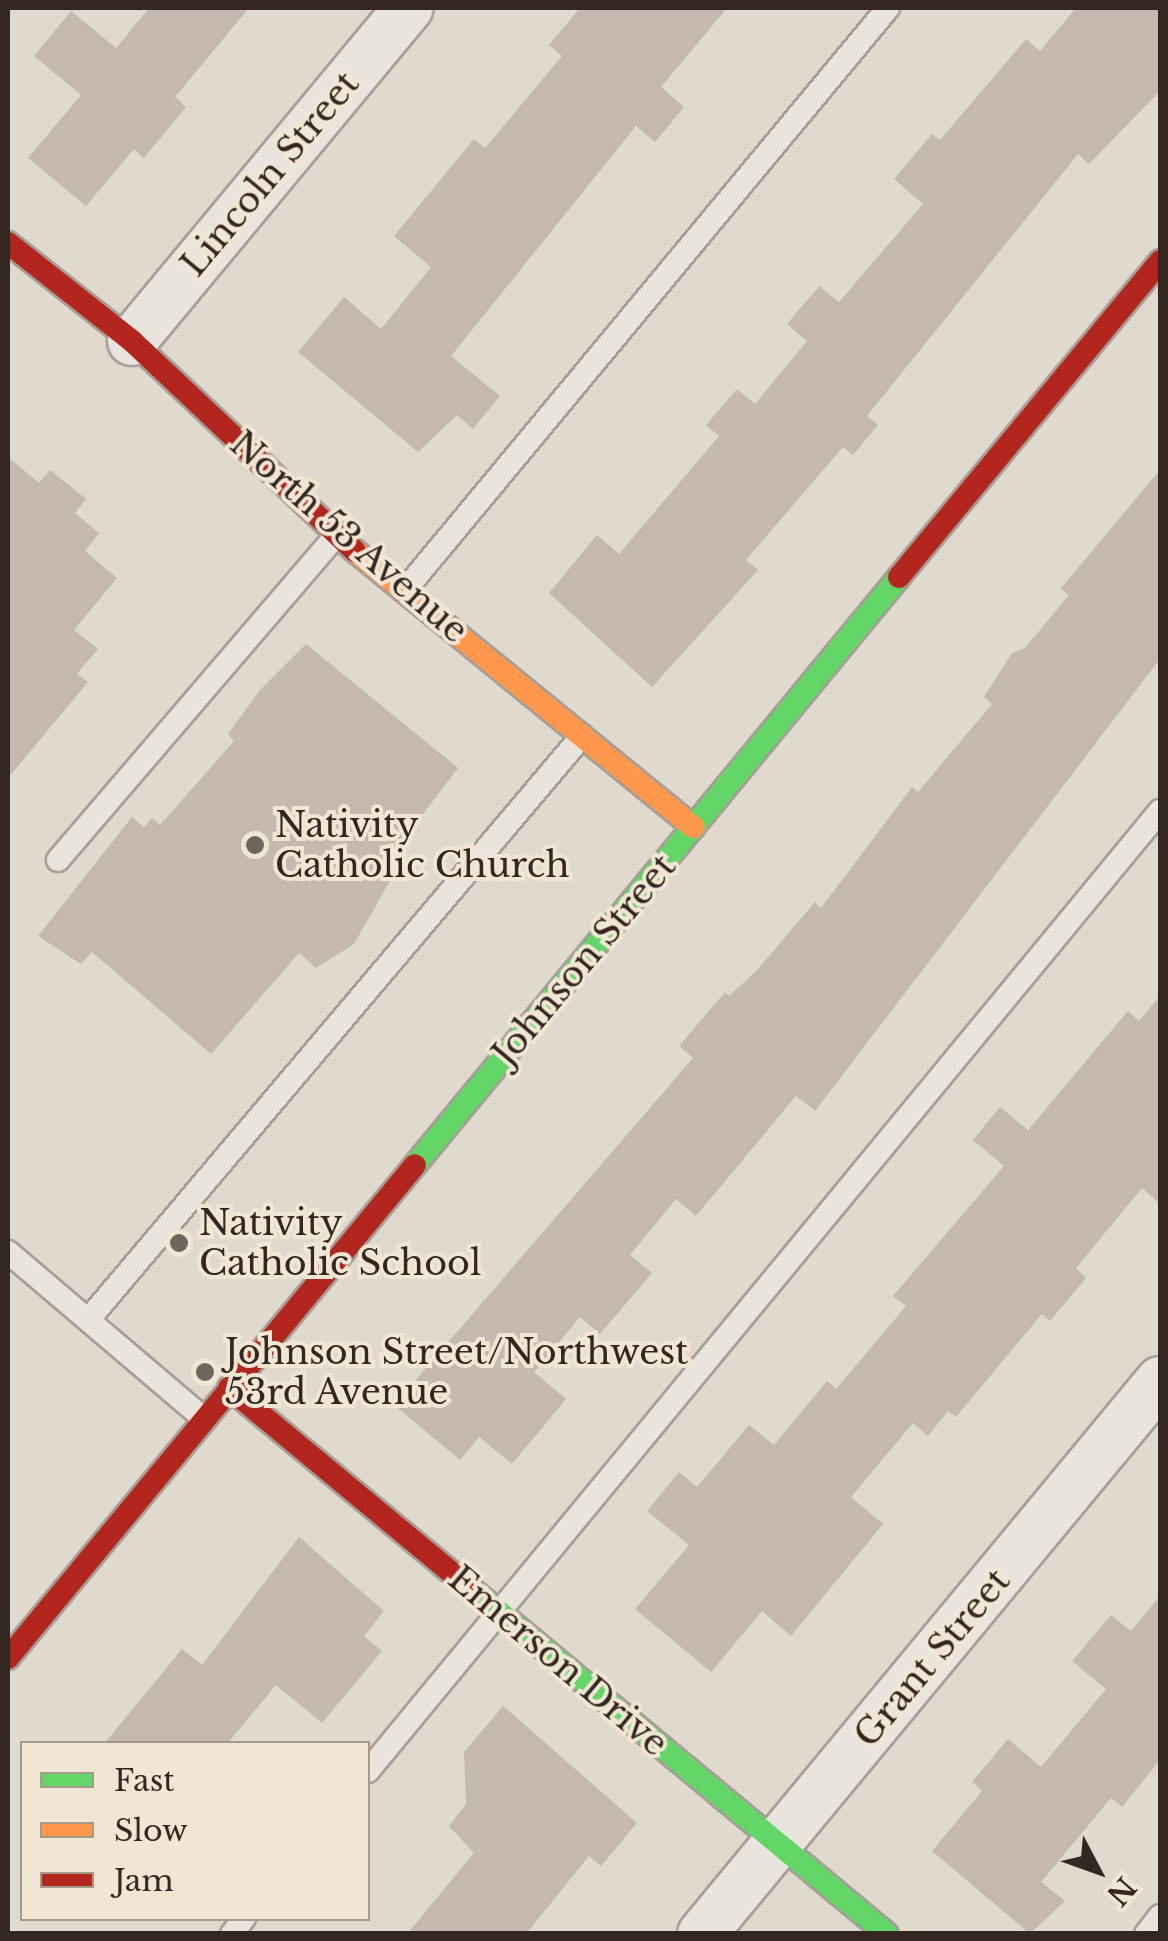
<!DOCTYPE html>
<html>
<head>
<meta charset="utf-8">
<style>
  body { margin:0 }
  #map { position:relative; width:1168px; height:1941px; overflow:hidden; background:#e0d9ce; font-family:"Libre Baskerville",serif }
  div>[style] { position:absolute }
  [style*='--x'] { left:calc(var(--x)*1px); top:calc(var(--y)*1px); width:calc(var(--w)*1px); rotate:calc(var(--a)*1deg) }
  .building>* { inset:0; background:#c4b8af }
  .roads { filter:drop-shadow(2px 0 #a69f96) drop-shadow(-2px 0 #a69f96) drop-shadow(0 2px #a69f96) drop-shadow(0 -2px #a69f96) }
  .lane>* { height:22px; margin:-11px; padding:0 11px; transform-origin:11px; border-radius:11px; background:#e9e5de }
  .street>* { height:48px; margin:-24px; padding:0 24px; transform-origin:24px; border-radius:24px; background:#e9e5de }
  .fast>* { height:22px; margin:-11px; padding:0 11px; transform-origin:11px; border-radius:11px; background:#63d668 }
  .slow>* { height:22px; margin:-11px; padding:0 11px; transform-origin:11px; border-radius:11px; background:#ff974d }
  .jam>* { height:22px; margin:-11px; padding:0 11px; transform-origin:11px; border-radius:11px; background:#b3261e }
  .dots>* { width:28px; height:28px; translate:-50% -50%; box-sizing:border-box; border:5px solid #f1e6d4; border-radius:50% }
  span { translate:-50% -50%; white-space:nowrap; text-align:center; line-height:1.15; -webkit-text-stroke:8px #f1e6d4; paint-order:stroke }
  .street-label { font-size:35px; color:#332720 }
  .poi-label { font-size:35px; color:#332720 }
  .left { translate:0 -50%; text-align:left }
  .frame { position:absolute; inset:0; border:10px solid #332720; pointer-events:none }
  .legend { position:absolute; left:20px; top:1741px; width:350px; height:180px; box-sizing:border-box; background:#f1e6d4; border:2px solid #a59a8c; margin:0; padding:12px 18px; list-style:none; font-size:30px; color:#332720 }
  .legend li { display:flex; align-items:center; gap:20px; height:50px }
  .legend b { width:50px; border:2px solid #a59a8c }
  .north { position:absolute; left:1048px; top:1821px; width:100px; height:100px; -webkit-text-stroke:8px #f1e6d4; paint-order:stroke; rotate:131deg; font-size:28px; font-weight:700; line-height:40px; text-align:center; color:#332720 }
  .north::after { content:''; display:block; margin:auto; width:35px; height:45px; background:#332720; clip-path:polygon(50% 0,100% 100%,50% 72%,0 100%) }
</style>
</head>
<body>
<div id="map">
  <div class="building">
    <div style="clip-path:polygon(149px 8px,249px 8px,175px 97px,186px 107px,144px 158px,134px 149px,86px 206px,28px 158px,81px 95px,34px 56px,71px 11px,116px 48px)"></div>
    <div style="clip-path:polygon(580px 8px,727px 8px,661px 87px,684px 107px,655px 142px,636px 126px,451px 356px,500px 396px,473px 429px,457px 415px,418px 452px,298px 352px,344px 297px,381px 329px,431px 267px,394px 236px,474px 139px,485px 148px,562px 56px,549px 45px)"></div>
    <div style="clip-path:polygon(1076px 8px,1160px 8px,1160px 91px,1089px 164px,1078px 154px,867px 416px,878px 425px,853px 455px,843px 447px,746px 560px,758px 570px,652px 687px,549px 593px,597px 535px,619px 554px,719px 436px,706px 425px,737px 389px,755px 404px,807px 341px,787px 324px,819px 286px,839px 302px,923px 204px,894px 179px,932px 134px,940px 140px,1026px 39px,1040px 51px)"></div>
    <div style="clip-path:polygon(8px 457px,39px 483px,50px 470px,86px 499px,75px 513px,99px 533px,85px 551px,117px 578px,74px 630px,98px 649px,77px 674px,88px 682px,8px 778px)"></div>
    <div style="clip-path:polygon(1160px 470px,1160px 659px,815px 1111px,796px 1096px,696px 1216px,676px 1199px,630px 1255px,652px 1273px,600px 1334px,580px 1317px,534px 1372px,566px 1399px,512px 1464px,479px 1437px,460px 1460px,394px 1405px,693px 1058px,679px 1046px,725px 992px,729px 996px,757px 970px,815px 902px,821px 908px,912px 787px,918px 792px,992px 704px,984px 697px,1012px 653px,1025px 648px,1069px 595px,1061px 588px)"></div>
    <div style="clip-path:polygon(306px 644px,458px 768px,386px 863px,395px 872px,354px 944px,316px 968px,299px 953px,211px 1054px,92px 952px,81px 964px,38px 936px,132px 817px,144px 827px,152px 818px,160px 825px,234px 741px,228px 734px,260px 690px)"></div>
    <div style="clip-path:polygon(1160px 996px,1160px 1204px,1142px 1188px,1076px 1268px,1086px 1278px,1050px 1321px,1042px 1314px,956px 1417px,948px 1411px,928px 1436px,913px 1423px,851px 1497px,883px 1524px,791px 1636px,762px 1611px,711px 1672px,635px 1609px,689px 1545px,647px 1511px,679px 1472px,697px 1487px,749px 1425px,774px 1445px,827px 1381px,836px 1389px,906px 1306px,893px 1296px,1004px 1166px,973px 1140px,1000px 1107px,1028px 1130px,1128px 1011px,1139px 1021px)"></div>
    <div style="clip-path:polygon(299px 1537px,384px 1611px,364px 1636px,382px 1651px,322px 1723px,276px 1685px,227px 1744px,104px 1744px,182px 1649px,202px 1665px)"></div>
    <div style="clip-path:polygon(1160px 1596px,1160px 1760px,1122px 1807px,1111px 1798px,1041px 1882px,1065px 1901px,1030px 1934px,932px 1851px,982px 1791px,972px 1782px,1008px 1739px,1041px 1767px,1106px 1689px,1072px 1661px,1111px 1615px,1131px 1631px)"></div>
    <div style="clip-path:polygon(503px 1706px,637px 1823px,601px 1866px,589px 1856px,526px 1934px,407px 1934px,474px 1853px,449px 1826px,466px 1804px,464px 1752px)"></div>
  </div>
  <div class="roads">
    <div class="lane">
      <div style="--x:405;--y:590;--w:756;--a:-50.31"></div>
      <div style="--x:58;--y:860;--w:428;--a:-49.4"></div>
      <div style="--x:8;--y:1252;--w:257;--a:40.4"></div>
      <div style="--x:88;--y:1320;--w:765;--a:-49.77"></div>
      <div style="--x:368;--y:1771;--w:1245;--a:-50.48"></div>
      <div style="--x:232;--y:1934;--w:20;--a:-53"></div>
      <div style="--x:1146;--y:1934;--w:23;--a:-52"></div>
    </div>
    <div class="street">
      <div style="--x:132;--y:341;--w:433;--a:-50.3"></div>
      <div style="--x:702;--y:1934;--w:718;--a:-50.37"></div>
    </div>
    <div class="fast">
      <div style="--x:415;--y:1165;--w:762;--a:-50.54"></div>
      <div style="--x:469;--y:1587;--w:543;--a:39.7"></div>
    </div>
    <div class="slow">
      <div style="--x:355;--y:551;--w:437;--a:39.2"></div>
    </div>
    <div class="jam">
      <div style="--x:8;--y:243;--w:158;--a:38.3"></div>
      <div style="--x:132;--y:341;--w:306;--a:43.3"></div>
      <div style="--x:899;--y:577;--w:410;--a:-50.4"></div>
      <div style="--x:229;--y:1388;--w:312;--a:39.7"></div>
      <div style="--x:8;--y:1658;--w:639;--a:-50.46"></div>
    </div>
  </div>
  <div class="dots">
    <div style="left:255px;top:845px;background:#70655d"></div>
    <div style="left:179px;top:1243px;background:#70655d"></div>
    <div style="left:205px;top:1372px;background:#70655d"></div>
  </div>
  <div class="street-label">
    <span style="left:270px;top:174px;rotate:-50deg">Lincoln Street</span>
    <span style="left:349px;top:537px;rotate:41deg">North 53 Avenue</span>
    <span style="left:584px;top:960px;rotate:-50deg">Johnson Street</span>
    <span style="left:932px;top:1658px;rotate:-50deg">Grant Street</span>
    <span style="left:558px;top:1661px;rotate:40deg">Emerson Drive</span>
  </div>
  <div class="poi-label">
    <span class="left" style="left:275px;top:845px">Nativity<br>Catholic Church</span>
    <span class="left" style="left:199px;top:1243px">Nativity<br>Catholic School</span>
    <span class="left" style="left:225px;top:1372px">Johnson Street/Northwest<br>53rd Avenue</span>
  </div>
  <div class="frame"></div>
  <ul class="legend">
  <li><b style="height:12px;background:#63d668"></b>Fast</li>
  <li><b style="height:12px;background:#ff974d"></b>Slow</li>
  <li><b style="height:12px;background:#b3261e"></b>Jam</li>
  </ul>
  <div class="north">N</div>
</div>
</body>
</html>
